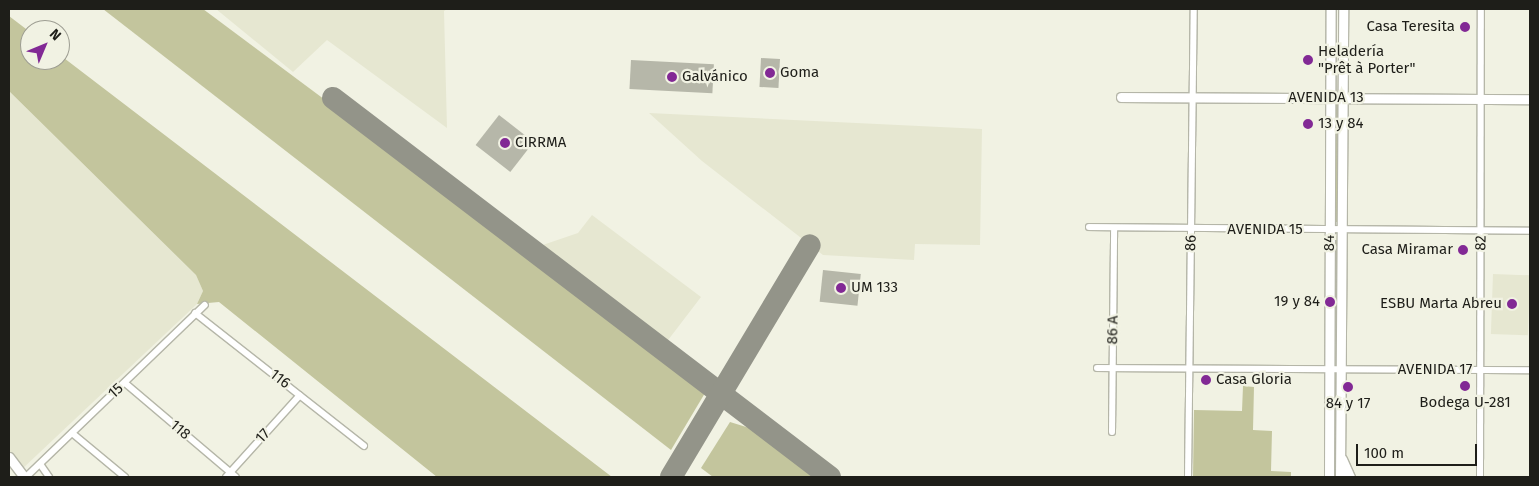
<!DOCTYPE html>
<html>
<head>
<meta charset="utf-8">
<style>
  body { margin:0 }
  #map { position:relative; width:1539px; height:486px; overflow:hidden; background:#f1f2e3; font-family:"Fira Sans",sans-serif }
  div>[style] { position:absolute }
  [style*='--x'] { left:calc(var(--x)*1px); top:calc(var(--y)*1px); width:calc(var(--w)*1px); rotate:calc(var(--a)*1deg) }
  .built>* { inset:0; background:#e6e7d1; transform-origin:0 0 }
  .green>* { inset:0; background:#c3c59d; transform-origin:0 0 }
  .taxiway>* { height:22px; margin:-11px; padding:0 11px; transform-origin:11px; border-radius:11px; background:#939489 }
  .building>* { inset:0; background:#b6b7a9; transform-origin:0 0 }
  .roads { filter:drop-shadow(1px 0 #b5b6a8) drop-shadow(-1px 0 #b5b6a8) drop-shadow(0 1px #b5b6a8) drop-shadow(0 -1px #b5b6a8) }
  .street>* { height:6px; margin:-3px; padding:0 3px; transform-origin:3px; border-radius:3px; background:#fff }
  .secondary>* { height:9px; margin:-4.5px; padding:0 4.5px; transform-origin:4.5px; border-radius:4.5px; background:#fff }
  .dots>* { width:14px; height:14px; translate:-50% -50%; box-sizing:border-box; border:2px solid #f1f2e3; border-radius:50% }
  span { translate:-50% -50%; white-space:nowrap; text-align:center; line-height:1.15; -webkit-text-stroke:4.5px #f1f2e3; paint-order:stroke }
  .poi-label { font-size:15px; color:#1e1e19 }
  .right { translate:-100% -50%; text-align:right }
  .left { translate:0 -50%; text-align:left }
  .street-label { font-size:15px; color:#1e1e19 }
  .frame { position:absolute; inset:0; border:10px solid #1e1e19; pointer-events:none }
  .north { position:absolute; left:20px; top:20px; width:50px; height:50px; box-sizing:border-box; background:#f1f2e3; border:1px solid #9d9d92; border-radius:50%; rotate:45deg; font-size:14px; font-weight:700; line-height:20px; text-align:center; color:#1e1e19 }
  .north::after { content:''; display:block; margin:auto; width:18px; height:22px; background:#822995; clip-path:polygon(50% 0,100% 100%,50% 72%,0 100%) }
  .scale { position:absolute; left:1356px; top:444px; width:121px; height:22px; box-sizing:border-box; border:2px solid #1e1e19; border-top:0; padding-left:6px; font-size:15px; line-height:18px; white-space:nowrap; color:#1e1e19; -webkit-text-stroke:4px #f1f2e3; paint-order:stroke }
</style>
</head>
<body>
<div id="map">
  <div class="built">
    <div style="clip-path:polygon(216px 9px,447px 9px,444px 11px,447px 128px,327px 40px,293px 72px)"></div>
    <div style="clip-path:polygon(9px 91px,196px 275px,203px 291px,197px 304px,20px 471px,9px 457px)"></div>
    <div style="clip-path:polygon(649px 113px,982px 129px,980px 245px,915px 244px,914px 260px,823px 255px,702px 161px)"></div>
    <div style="clip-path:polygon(592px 215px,701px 297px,662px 348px,531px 249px,578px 233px)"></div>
    <div style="left:1493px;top:274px;width:37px;height:60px;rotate:2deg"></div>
  </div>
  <div class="green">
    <div style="clip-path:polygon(103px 9px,203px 9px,446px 190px,705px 393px,671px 450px)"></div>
    <div style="clip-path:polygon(9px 16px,30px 32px,30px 60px,60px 60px,60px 55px,612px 477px,437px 477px,219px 302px,197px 304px,203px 291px,196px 275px,9px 91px)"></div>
    <div style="left:1335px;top:101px;width:3px;height:121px"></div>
    <div style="clip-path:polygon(1337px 236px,1338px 237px,1336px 363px,1335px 237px)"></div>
    <div style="clip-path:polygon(1334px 369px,1336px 369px,1336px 477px,1333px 477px)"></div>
    <div style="clip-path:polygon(1243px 386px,1254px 387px,1253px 430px,1272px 431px,1271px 471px,1291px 472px,1291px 477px,1193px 477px,1194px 410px,1242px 411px)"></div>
    <div style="clip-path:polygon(730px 422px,756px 430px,821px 477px,713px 477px,701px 468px)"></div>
  </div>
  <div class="taxiway">
    <div style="--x:333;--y:98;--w:625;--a:37.33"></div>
    <div style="--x:671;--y:477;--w:270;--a:-59.1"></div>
  </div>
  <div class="building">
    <div style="left:761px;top:58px;width:19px;height:29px;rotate:3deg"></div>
    <div style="left:631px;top:60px;width:83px;height:29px;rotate:3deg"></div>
    <div style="left:499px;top:115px;width:44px;height:38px;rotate:38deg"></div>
    <div style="left:823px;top:270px;width:38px;height:32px;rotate:6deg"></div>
  </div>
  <div class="roads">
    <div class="street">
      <div style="--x:1089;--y:227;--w:441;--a:0.5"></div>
      <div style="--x:195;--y:313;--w:215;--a:38.2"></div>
      <div style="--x:1097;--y:368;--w:433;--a:0.3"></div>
      <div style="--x:125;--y:383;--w:145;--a:40.3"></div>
      <div style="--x:1112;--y:432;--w:204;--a:-89.4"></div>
      <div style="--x:72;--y:433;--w:69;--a:39.7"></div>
      <div style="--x:40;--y:464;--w:16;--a:55"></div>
      <div style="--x:26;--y:477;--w:248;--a:-43.9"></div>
      <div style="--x:226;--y:477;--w:110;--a:-47.9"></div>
      <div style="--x:1188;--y:477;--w:468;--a:-89.3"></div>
      <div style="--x:1480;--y:477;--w:468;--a:-89.9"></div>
    </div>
    <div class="secondary">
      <div style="--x:1121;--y:97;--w:409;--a:0.3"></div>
      <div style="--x:9;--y:457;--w:25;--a:53"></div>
      <div style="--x:1342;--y:459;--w:20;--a:66"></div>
      <div style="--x:1329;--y:477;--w:468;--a:-89.8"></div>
      <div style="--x:1340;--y:477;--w:468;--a:-89.6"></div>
    </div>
  </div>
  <div class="dots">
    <div style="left:1465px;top:27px;background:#822995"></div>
    <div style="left:1308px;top:60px;background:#822995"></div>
    <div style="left:770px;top:73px;background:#822995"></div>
    <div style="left:672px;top:77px;background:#822995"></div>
    <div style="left:1308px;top:124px;background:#822995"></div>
    <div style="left:505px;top:143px;background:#822995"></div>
    <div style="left:1463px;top:250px;background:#822995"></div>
    <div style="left:841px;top:288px;background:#822995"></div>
    <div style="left:1330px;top:302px;background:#822995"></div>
    <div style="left:1512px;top:304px;background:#822995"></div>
    <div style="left:1206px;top:380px;background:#822995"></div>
    <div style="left:1465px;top:386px;background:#822995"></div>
    <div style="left:1348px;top:387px;background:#822995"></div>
  </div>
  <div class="poi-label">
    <span class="right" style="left:1455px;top:27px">Casa Teresita</span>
    <span class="left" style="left:1318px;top:60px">Heladería<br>"Prêt à Porter"</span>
    <span class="left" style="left:780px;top:73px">Goma</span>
    <span class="left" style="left:682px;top:77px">Galvánico</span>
    <span class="left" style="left:1318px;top:124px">13 y 84</span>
    <span class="left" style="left:515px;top:143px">CIRRMA</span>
    <span class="right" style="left:1453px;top:250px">Casa Miramar</span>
    <span class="left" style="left:851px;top:288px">UM 133</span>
    <span class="right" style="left:1320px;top:302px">19 y 84</span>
    <span class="right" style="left:1502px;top:304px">ESBU Marta Abreu</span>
    <span class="left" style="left:1216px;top:380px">Casa Gloria</span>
    <span style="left:1465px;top:403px">Bodega U-281</span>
    <span style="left:1348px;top:404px">84 y 17</span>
  </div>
  <div class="street-label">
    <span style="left:1326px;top:98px">AVENIDA 13</span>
    <span style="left:1265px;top:230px">AVENIDA 15</span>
    <span style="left:1191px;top:243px;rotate:-88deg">86</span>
    <span style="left:1330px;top:243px;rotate:-90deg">84</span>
    <span style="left:1481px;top:243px;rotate:-89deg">82</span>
    <span style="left:1113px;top:330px;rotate:-89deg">86 A</span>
    <span style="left:1435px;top:370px">AVENIDA 17</span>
    <span style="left:280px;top:379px;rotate:38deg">116</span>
    <span style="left:116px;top:391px;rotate:-43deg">15</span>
    <span style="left:180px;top:430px;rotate:40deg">118</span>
    <span style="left:263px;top:436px;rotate:-48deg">17</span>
  </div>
  <div class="frame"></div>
  <div class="north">N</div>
  <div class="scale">100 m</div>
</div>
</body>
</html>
